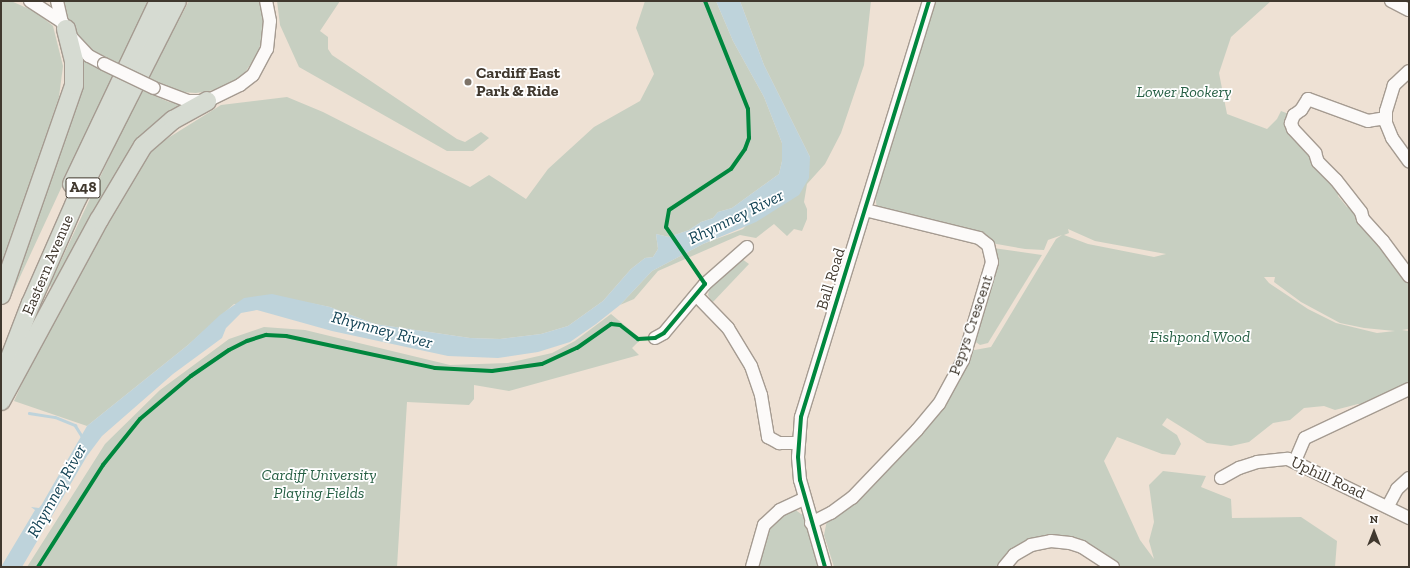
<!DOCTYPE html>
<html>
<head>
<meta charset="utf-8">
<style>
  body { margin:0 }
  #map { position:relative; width:1410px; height:568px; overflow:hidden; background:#eee1d4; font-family:"Zilla Slab",serif }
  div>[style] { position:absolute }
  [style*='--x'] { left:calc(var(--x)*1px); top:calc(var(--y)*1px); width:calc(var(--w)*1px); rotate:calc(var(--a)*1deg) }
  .green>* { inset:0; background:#c7cfc1 }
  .water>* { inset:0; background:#bed3db }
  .stream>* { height:2.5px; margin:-1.25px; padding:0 1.25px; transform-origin:1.25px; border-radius:1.25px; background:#bed3db }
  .roads { filter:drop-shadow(1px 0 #a59b91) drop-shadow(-1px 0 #a59b91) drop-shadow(0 1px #a59b91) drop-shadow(0 -1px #a59b91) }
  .minor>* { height:12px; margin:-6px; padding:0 6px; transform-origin:6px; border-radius:6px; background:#fcfaf9 }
  .highway>* { height:18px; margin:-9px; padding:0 9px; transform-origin:9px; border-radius:9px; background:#d6dbd2 }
  .bridges { filter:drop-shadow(1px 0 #a59b91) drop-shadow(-1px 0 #a59b91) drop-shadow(0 1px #a59b91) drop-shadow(0 -1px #a59b91) }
  .minor-bridge>* { height:12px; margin:-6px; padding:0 6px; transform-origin:6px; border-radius:6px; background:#fcfaf9 }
  .cycleway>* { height:4px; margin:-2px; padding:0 2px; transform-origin:2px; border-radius:2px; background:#00873e }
  .dots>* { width:11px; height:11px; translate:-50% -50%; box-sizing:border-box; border:2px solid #fff; border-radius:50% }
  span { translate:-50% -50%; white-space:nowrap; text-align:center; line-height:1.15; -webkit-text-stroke:3.5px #fff; paint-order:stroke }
  .shield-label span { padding:1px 3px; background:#fff; border:1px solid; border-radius:3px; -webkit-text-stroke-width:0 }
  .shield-label { font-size:15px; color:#40382e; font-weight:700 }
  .poi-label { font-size:16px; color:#40382e; font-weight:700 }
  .left { translate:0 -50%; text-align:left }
  .park-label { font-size:16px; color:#276045; font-style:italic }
  .street-label { font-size:16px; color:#40382e }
  .water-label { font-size:17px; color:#134355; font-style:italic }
  .frame { position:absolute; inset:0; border:2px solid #40382e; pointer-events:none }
  .north { position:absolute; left:1354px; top:512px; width:40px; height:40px; -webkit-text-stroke:3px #fff; paint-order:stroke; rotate:0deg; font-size:11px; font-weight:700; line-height:16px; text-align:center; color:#40382e }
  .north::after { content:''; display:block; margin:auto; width:14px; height:18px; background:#40382e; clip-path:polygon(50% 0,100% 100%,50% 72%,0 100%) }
</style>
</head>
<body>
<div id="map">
  <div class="green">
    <div style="clip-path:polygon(1px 1px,11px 1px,36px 12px,53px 26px,63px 66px,59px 97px,1px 271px)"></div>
    <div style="clip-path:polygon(64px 1px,149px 1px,119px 63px,93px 51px,77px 35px,69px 21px)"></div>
    <div style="clip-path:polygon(189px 1px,261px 1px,265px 27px,258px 53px,244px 74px,231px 83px,215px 90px,196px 93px,181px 92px,148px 78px)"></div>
    <div style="clip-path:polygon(277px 1px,340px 1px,320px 31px,328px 37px,328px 49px,332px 55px,457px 139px,465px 142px,481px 132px,489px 138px,473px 151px,447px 151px,299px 67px,280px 25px)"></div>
    <div style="clip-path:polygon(645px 1px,716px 1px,733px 41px,764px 97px,782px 143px,782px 161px,779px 174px,732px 208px,718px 212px,713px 218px,701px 222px,689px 230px,669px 237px,656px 234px,658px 249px,653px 257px,645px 258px,631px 269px,603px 301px,568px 326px,541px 334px,500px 339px,470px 338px,375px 324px,330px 307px,310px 303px,234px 304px,188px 345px,87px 426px,14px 401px,51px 320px,135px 170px,152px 148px,221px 105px,287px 97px,323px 112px,470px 187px,489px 175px,526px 199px,548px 169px,594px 127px,640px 101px,654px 74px,636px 28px)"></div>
    <div style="clip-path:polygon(740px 1px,871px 1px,864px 65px,841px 133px,825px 164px,807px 184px,804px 202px,807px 209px,807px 219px,802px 231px,794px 229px,787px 236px,774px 224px,756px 238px,740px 235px,658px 271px,634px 299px,620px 305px,652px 271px,703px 244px,743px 229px,810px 157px,764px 65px)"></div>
    <div style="clip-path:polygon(evenodd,935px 1px,1271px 1px,1231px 37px,1219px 73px,1227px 114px,1267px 129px,1277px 119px,1281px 111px,1289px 114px,1313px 161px,1333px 187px,1337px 187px,1338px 196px,1347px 207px,1355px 209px,1354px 213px,1409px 283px,1409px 329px,1402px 330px,1409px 331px,1409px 388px,1367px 405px,1358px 404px,1335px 410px,1324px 406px,1304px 408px,1290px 420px,1273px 423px,1249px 442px,1231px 446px,1207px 443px,1167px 418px,1162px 425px,1177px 435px,1181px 444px,1175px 455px,1162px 454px,1117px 437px,1104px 461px,1140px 540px,1154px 559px,1149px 541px,1154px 522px,1149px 485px,1163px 471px,1206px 476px,1201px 487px,1231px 499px,1232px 518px,1301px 517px,1337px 541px,1335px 567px,1119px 567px,1073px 540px,1048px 534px,1017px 547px,998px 567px,834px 567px,824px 535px,827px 520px,914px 441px,969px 351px,991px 347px,1056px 239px,1062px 235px,1048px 240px,1044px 250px,1025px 249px,991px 243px,877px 209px,875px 195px,935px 1px,1068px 229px,1095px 241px,1166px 254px,1154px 257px,1088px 244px,1064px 235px,1069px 233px,1068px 229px,935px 1px,1264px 277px,1275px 277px,1274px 282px,1301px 302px,1340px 323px,1364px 328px,1395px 331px,1377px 333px,1336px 323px,1308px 309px,1269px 283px,1264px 277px)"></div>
    <div style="clip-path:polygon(80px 56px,113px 76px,7px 305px,24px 247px,75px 110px,83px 80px)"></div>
    <div style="clip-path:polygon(141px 90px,169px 102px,186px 105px,142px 137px,126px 156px,52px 287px,49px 286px)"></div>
    <div style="clip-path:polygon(993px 248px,1042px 255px,988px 343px,980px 345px,973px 340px)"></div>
    <div style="clip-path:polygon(742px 259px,749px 264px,712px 303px,708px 295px,710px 287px)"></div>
    <div style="clip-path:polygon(611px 314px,641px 339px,632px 348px,639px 355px,509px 391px,474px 385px,474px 399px,469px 405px,407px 402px,397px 567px,27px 567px,105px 444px,160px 390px,229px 339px,264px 327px,305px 330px,450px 365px,508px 363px,552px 353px,575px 341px)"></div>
    <div style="clip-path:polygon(794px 509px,804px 516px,820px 567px,756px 567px,763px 538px,775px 520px)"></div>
  </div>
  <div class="water">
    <div style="clip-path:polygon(716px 1px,740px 1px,764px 65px,810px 157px,809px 178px,799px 195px,756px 222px,703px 244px,652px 271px,620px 305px,596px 324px,570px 342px,538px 352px,498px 358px,448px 356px,332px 331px,257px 310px,241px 313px,226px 328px,222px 338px,173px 374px,102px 436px,87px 456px,22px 567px,1px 567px,35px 510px,31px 507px,39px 508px,42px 504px,87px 426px,188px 345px,220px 315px,244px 298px,272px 294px,330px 307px,375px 324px,470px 338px,500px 339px,541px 334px,568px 326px,603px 301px,631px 269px,645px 258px,653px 257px,658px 249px,656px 234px,669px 237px,689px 230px,701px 222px,713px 218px,718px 212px,732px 208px,779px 174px,782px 161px,782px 143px,764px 97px,733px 41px)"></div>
  </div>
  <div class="stream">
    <div style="--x:29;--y:413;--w:26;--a:9"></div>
    <div style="--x:55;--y:417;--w:22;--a:22"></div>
    <div style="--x:75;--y:425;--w:15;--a:58"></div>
  </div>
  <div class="roads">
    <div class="minor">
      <div style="--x:30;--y:1;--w:38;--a:33"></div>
      <div style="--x:57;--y:1;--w:22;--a:77"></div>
      <div style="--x:62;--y:22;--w:17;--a:59"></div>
      <div style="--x:71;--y:37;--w:26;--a:47"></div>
      <div style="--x:89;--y:56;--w:17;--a:28"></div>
      <div style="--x:1391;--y:1;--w:20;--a:27"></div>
      <div style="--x:1409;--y:71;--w:21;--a:137"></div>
      <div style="--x:1394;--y:85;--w:27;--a:107"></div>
      <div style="--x:1386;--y:111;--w:12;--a:90"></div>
      <div style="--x:1386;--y:123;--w:16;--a:68"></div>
      <div style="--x:1392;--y:138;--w:29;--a:54"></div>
      <div style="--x:154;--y:88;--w:36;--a:21"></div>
      <div style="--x:188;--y:101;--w:19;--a:0"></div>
      <div style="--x:207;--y:101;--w:37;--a:-26"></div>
      <div style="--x:240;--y:85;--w:16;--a:-38"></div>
      <div style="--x:253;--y:75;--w:30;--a:-62"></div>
      <div style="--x:267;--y:49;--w:28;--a:-84"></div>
      <div style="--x:270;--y:21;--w:20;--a:-101"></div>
      <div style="--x:1386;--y:118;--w:18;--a:171"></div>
      <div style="--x:1368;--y:121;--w:64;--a:-159.9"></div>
      <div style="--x:1308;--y:99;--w:13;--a:122"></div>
      <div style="--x:1301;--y:110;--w:9;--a:144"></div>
      <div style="--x:1294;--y:115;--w:9;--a:111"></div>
      <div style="--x:1291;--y:123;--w:6;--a:72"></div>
      <div style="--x:1293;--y:129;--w:33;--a:47"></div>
      <div style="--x:1315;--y:153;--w:9;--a:72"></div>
      <div style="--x:1318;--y:162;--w:25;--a:45"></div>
      <div style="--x:1336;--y:180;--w:41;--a:52"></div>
      <div style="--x:1361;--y:212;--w:7;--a:74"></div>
      <div style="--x:1363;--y:219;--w:30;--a:48"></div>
      <div style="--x:1383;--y:241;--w:44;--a:53.4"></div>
      <div style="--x:696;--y:295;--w:46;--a:45.9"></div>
      <div style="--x:728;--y:328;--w:44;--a:58.8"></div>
      <div style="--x:751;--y:366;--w:31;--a:71"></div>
      <div style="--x:761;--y:395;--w:43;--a:80.5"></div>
      <div style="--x:768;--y:437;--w:13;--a:29"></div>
      <div style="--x:779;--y:443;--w:20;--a:0"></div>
      <div style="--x:655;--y:338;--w:10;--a:-29"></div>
      <div style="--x:664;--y:333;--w:64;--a:-50.1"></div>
      <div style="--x:705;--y:284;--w:56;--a:-41.4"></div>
      <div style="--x:1295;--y:461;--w:25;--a:-67"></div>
      <div style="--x:1305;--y:438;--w:115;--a:-25.2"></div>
      <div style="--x:1221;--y:478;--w:21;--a:-29"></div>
      <div style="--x:1239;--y:468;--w:19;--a:-18"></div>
      <div style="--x:1257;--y:462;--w:31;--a:-6"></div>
      <div style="--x:1288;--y:459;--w:135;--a:26"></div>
      <div style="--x:1388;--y:506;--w:19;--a:-62"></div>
      <div style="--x:1397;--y:489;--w:16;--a:-43"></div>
      <div style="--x:811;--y:523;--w:22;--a:-27"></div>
      <div style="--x:831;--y:513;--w:26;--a:-36"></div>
      <div style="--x:852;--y:498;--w:94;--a:-46.3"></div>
      <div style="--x:917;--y:430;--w:34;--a:-50"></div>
      <div style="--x:939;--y:404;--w:50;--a:-61.4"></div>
      <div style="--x:963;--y:360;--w:102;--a:-73.5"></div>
      <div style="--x:992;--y:262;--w:17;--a:-103"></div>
      <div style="--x:988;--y:245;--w:11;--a:-142"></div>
      <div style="--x:979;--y:238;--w:117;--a:-166.2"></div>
      <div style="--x:752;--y:567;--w:44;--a:-74.1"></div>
      <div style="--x:764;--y:525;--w:22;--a:-43"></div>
      <div style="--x:780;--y:510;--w:26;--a:-25"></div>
      <div style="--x:825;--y:567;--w:91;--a:-106"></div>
      <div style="--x:800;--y:480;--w:23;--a:-95"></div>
      <div style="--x:798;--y:457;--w:40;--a:-85.7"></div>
      <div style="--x:801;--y:417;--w:435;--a:-72.9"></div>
      <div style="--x:1004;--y:567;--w:16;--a:-50"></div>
      <div style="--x:1014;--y:555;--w:20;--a:-30"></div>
      <div style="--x:1031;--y:545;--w:20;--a:-11"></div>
      <div style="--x:1051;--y:541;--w:19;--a:6"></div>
      <div style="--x:1070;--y:543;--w:13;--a:18"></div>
      <div style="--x:1082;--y:547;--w:37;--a:33"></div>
    </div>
    <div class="highway">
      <div style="--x:72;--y:184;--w:203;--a:-64.6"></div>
      <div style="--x:1;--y:295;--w:222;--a:-70.8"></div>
      <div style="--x:74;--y:85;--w:24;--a:-90"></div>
      <div style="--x:74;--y:61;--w:33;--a:-104"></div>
      <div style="--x:1;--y:381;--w:84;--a:-69"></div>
      <div style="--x:31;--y:303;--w:109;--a:-66.3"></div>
      <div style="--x:75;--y:203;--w:226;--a:-63.2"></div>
      <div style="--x:1;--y:401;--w:206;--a:-61.6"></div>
      <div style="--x:99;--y:220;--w:86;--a:-59.3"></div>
      <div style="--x:143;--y:146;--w:40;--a:-41"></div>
      <div style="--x:173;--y:120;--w:39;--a:-29"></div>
    </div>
  </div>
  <div class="bridges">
    <div class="minor-bridge">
      <div style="--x:104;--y:64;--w:55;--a:25.6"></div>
    </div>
  </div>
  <div class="cycleway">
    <div style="--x:38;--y:567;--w:121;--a:-57.5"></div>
    <div style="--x:103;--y:465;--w:59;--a:-51.2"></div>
    <div style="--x:140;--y:419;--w:67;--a:-40.1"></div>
    <div style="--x:191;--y:376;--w:46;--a:-34.4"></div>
    <div style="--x:229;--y:350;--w:20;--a:-27"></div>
    <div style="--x:247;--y:341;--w:20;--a:-18"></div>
    <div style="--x:266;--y:335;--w:20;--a:3"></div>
    <div style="--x:286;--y:336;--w:152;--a:12.1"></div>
    <div style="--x:435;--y:368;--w:57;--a:3"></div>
    <div style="--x:492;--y:371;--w:50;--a:-8"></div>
    <div style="--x:542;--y:364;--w:38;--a:-25"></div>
    <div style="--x:577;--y:348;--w:42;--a:-35.2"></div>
    <div style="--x:611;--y:324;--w:9;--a:6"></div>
    <div style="--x:620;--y:325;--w:23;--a:38"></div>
    <div style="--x:638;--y:339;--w:17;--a:-3"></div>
    <div style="--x:655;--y:338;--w:10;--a:-29"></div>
    <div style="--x:664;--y:333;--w:64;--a:-50.1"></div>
    <div style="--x:705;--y:284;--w:69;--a:-124.4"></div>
    <div style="--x:666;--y:227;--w:17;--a:-80"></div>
    <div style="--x:669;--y:210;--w:74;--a:-33.5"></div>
    <div style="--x:731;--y:169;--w:24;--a:-55"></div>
    <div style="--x:745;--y:149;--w:12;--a:-70"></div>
    <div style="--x:749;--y:138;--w:29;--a:-92"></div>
    <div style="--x:748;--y:109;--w:116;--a:-111.7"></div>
    <div style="--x:825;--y:567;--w:91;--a:-106"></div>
    <div style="--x:800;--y:480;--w:23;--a:-95"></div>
    <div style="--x:798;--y:457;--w:40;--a:-85.7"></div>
    <div style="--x:801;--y:417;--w:435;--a:-72.9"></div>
  </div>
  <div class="dots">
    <div style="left:468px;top:82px;background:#7d7368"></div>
  </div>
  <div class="shield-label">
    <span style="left:83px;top:188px">A48</span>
  </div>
  <div class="poi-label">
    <span class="left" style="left:476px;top:82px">Cardiff East<br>Park &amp; Ride</span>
  </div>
  <div class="park-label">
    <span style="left:1184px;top:92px">Lower Rookery</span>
    <span style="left:1200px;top:337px">Fishpond Wood</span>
    <span style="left:319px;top:484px">Cardiff University<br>Playing Fields</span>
  </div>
  <div class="street-label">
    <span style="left:48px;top:265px;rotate:-67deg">Eastern Avenue</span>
    <span style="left:831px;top:279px;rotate:-73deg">Ball Road</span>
    <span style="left:971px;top:325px;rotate:-71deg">Pepys Crescent</span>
    <span style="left:1328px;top:478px;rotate:25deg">Uphill Road</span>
  </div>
  <div class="water-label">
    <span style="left:736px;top:217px;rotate:-26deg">Rhymney River</span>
    <span style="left:382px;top:330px;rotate:15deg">Rhymney River</span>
    <span style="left:57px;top:491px;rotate:-61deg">Rhymney River</span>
  </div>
  <div class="frame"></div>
  <div class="north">N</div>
</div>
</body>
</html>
